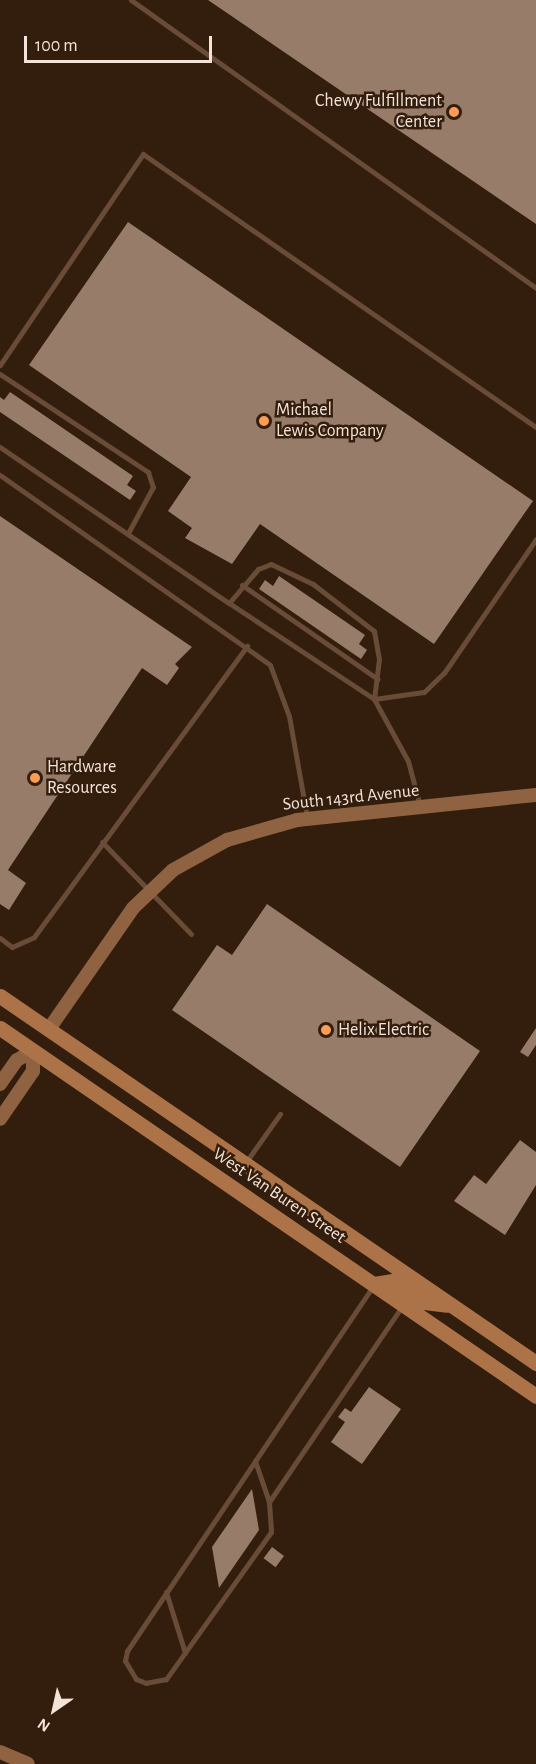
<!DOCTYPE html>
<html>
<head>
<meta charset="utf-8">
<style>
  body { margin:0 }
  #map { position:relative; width:536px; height:1764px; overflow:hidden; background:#331d0c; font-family:"Alegreya Sans",sans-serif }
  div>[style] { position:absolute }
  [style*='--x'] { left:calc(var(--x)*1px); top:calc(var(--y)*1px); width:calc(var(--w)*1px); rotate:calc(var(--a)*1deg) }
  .building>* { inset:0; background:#987c6a; transform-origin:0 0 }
  .lane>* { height:5px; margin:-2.5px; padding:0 2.5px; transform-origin:2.5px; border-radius:2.5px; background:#684c38 }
  .secondary>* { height:14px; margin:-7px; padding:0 7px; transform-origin:7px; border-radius:7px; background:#8f6242 }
  .primary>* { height:15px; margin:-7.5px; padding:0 7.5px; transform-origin:7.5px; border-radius:7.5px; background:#ac7349 }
  .dots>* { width:16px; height:16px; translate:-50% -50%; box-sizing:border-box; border:3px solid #331d0c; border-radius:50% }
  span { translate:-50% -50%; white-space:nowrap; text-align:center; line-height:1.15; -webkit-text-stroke:5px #331d0c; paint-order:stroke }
  .poi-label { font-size:18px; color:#f3e3d9 }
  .right { translate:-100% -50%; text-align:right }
  .left { translate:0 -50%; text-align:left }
  .street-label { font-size:18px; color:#f3e3d9 }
  .north { position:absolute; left:24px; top:1680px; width:60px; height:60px; -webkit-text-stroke:4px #331d0c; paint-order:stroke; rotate:214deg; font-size:16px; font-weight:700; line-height:24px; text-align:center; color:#f3e3d9 }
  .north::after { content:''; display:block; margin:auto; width:21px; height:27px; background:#f3e3d9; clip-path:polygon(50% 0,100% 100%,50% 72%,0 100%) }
  .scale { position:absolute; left:24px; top:36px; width:188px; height:27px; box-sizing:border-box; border:3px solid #f3e3d9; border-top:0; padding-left:8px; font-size:18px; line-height:21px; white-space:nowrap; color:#f3e3d9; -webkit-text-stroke:4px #331d0c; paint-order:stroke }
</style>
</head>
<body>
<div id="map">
  <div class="building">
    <div style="clip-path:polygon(208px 0,536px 0,536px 224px)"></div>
    <div style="clip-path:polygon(128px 222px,533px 501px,434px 644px,260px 524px,232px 564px,185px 538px,192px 528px,168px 511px,191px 477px,29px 365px)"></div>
    <div style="clip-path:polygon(10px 392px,133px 476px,127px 485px,136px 491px,130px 500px,0 412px,0 397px,4px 400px)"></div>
    <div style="clip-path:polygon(0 516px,192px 647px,175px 664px,179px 668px,167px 685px,142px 668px,8px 870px,26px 883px,9px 910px,0 904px)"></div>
    <div style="clip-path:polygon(279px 576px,365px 635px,359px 644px,367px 650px,361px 659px,259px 589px,265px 580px,273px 586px)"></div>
    <div style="clip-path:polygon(267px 904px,480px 1051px,400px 1167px,172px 1010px,217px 945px,232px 955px)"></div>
    <div style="clip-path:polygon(536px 1028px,536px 1045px,528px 1057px,520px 1052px)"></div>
    <div style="clip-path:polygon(520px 1140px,536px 1152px,536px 1185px,505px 1235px,454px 1201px,474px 1175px,486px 1184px)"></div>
    <div style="clip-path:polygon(369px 1387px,401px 1409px,362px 1464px,331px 1442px,345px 1422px,338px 1417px,345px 1408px,351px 1412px)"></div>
    <div style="clip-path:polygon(252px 1489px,259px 1530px,219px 1588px,212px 1547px)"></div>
    <div style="left:272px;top:1547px;width:15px;height:14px;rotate:37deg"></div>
  </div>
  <div class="lane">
    <div style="--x:131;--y:0;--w:497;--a:35.4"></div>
    <div style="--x:0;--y:365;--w:255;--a:-55.9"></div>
    <div style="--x:143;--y:154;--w:479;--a:34.8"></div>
    <div style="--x:0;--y:374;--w:178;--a:33.5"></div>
    <div style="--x:148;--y:472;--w:16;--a:72"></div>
    <div style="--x:153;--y:487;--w:52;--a:118.5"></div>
    <div style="--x:0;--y:447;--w:277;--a:34.3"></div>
    <div style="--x:229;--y:603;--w:45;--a:-49.5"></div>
    <div style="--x:258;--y:569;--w:14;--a:-21"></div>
    <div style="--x:271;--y:564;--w:47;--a:25.5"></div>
    <div style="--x:313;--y:584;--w:77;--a:37.6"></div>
    <div style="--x:374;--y:631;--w:28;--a:80"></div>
    <div style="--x:379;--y:659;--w:40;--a:97.1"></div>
    <div style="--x:374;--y:699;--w:71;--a:61.3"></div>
    <div style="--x:408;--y:761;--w:47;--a:75.1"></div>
    <div style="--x:0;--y:475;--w:330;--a:35.1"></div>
    <div style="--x:270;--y:665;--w:54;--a:69.6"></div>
    <div style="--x:289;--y:716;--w:103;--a:79.9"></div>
    <div style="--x:242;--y:585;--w:165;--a:34.7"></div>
    <div style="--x:229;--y:603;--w:174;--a:33.5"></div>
    <div style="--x:374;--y:699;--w:50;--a:-8"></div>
    <div style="--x:424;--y:692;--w:28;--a:-44"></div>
    <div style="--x:444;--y:673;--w:163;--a:-55.5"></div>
    <div style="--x:102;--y:842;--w:128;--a:45.9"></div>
    <div style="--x:0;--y:938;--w:15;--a:37"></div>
    <div style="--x:12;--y:947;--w:24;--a:-24"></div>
    <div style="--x:34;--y:937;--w:361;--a:-53.8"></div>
    <div style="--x:246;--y:1162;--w:59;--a:-54.7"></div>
    <div style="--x:255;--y:1461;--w:43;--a:71.1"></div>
    <div style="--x:269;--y:1502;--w:30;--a:86"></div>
    <div style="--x:271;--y:1532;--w:181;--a:125.5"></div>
    <div style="--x:166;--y:1679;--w:20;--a:169"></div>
    <div style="--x:146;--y:1683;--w:11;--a:-158"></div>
    <div style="--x:136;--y:1679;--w:21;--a:-121"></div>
    <div style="--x:125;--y:1661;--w:10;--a:-79"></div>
    <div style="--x:127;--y:1651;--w:229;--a:-56"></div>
    <div style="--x:255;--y:1461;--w:211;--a:-56"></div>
    <div style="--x:269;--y:1502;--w:238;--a:-55.8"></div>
    <div style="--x:166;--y:1592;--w:64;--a:72.7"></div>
  </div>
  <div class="secondary">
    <div style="--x:49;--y:1029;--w:147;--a:-55.2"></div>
    <div style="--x:133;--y:908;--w:55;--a:-43.5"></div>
    <div style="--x:173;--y:870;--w:62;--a:-29.1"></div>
    <div style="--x:227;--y:840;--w:73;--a:-15.9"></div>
    <div style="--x:297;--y:820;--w:240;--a:-6"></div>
    <div style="--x:0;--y:1084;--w:29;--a:-55"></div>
    <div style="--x:17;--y:1060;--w:18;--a:-29"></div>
    <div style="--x:33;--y:1051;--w:20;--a:90"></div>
    <div style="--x:33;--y:1071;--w:58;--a:124.5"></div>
    <div style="--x:0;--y:1752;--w:30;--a:23"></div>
  </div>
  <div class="primary">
    <div style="--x:0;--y:996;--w:650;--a:34.4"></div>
    <div style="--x:0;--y:1028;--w:650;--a:34.47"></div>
    <div style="--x:374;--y:1284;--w:19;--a:-9"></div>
    <div style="--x:393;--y:1281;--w:37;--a:34"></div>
    <div style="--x:424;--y:1302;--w:23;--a:7"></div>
  </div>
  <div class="dots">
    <div style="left:454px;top:112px;background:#fd9d55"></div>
    <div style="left:264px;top:421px;background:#fd9d55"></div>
    <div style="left:35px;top:778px;background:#fd9d55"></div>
    <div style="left:326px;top:1030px;background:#fd9d55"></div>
  </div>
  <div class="poi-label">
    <span class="right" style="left:442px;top:112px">Chewy Fulfillment<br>Center</span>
    <span class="left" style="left:276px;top:421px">Michael<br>Lewis Company</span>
    <span class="left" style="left:47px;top:778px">Hardware<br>Resources</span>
    <span class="left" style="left:338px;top:1030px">Helix Electric</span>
  </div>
  <div class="street-label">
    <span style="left:351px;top:798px;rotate:-6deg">South 143rd Avenue</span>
    <span style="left:279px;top:1196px;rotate:34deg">West Van Buren Street</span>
  </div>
  <div class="north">N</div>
  <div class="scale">100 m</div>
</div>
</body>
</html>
